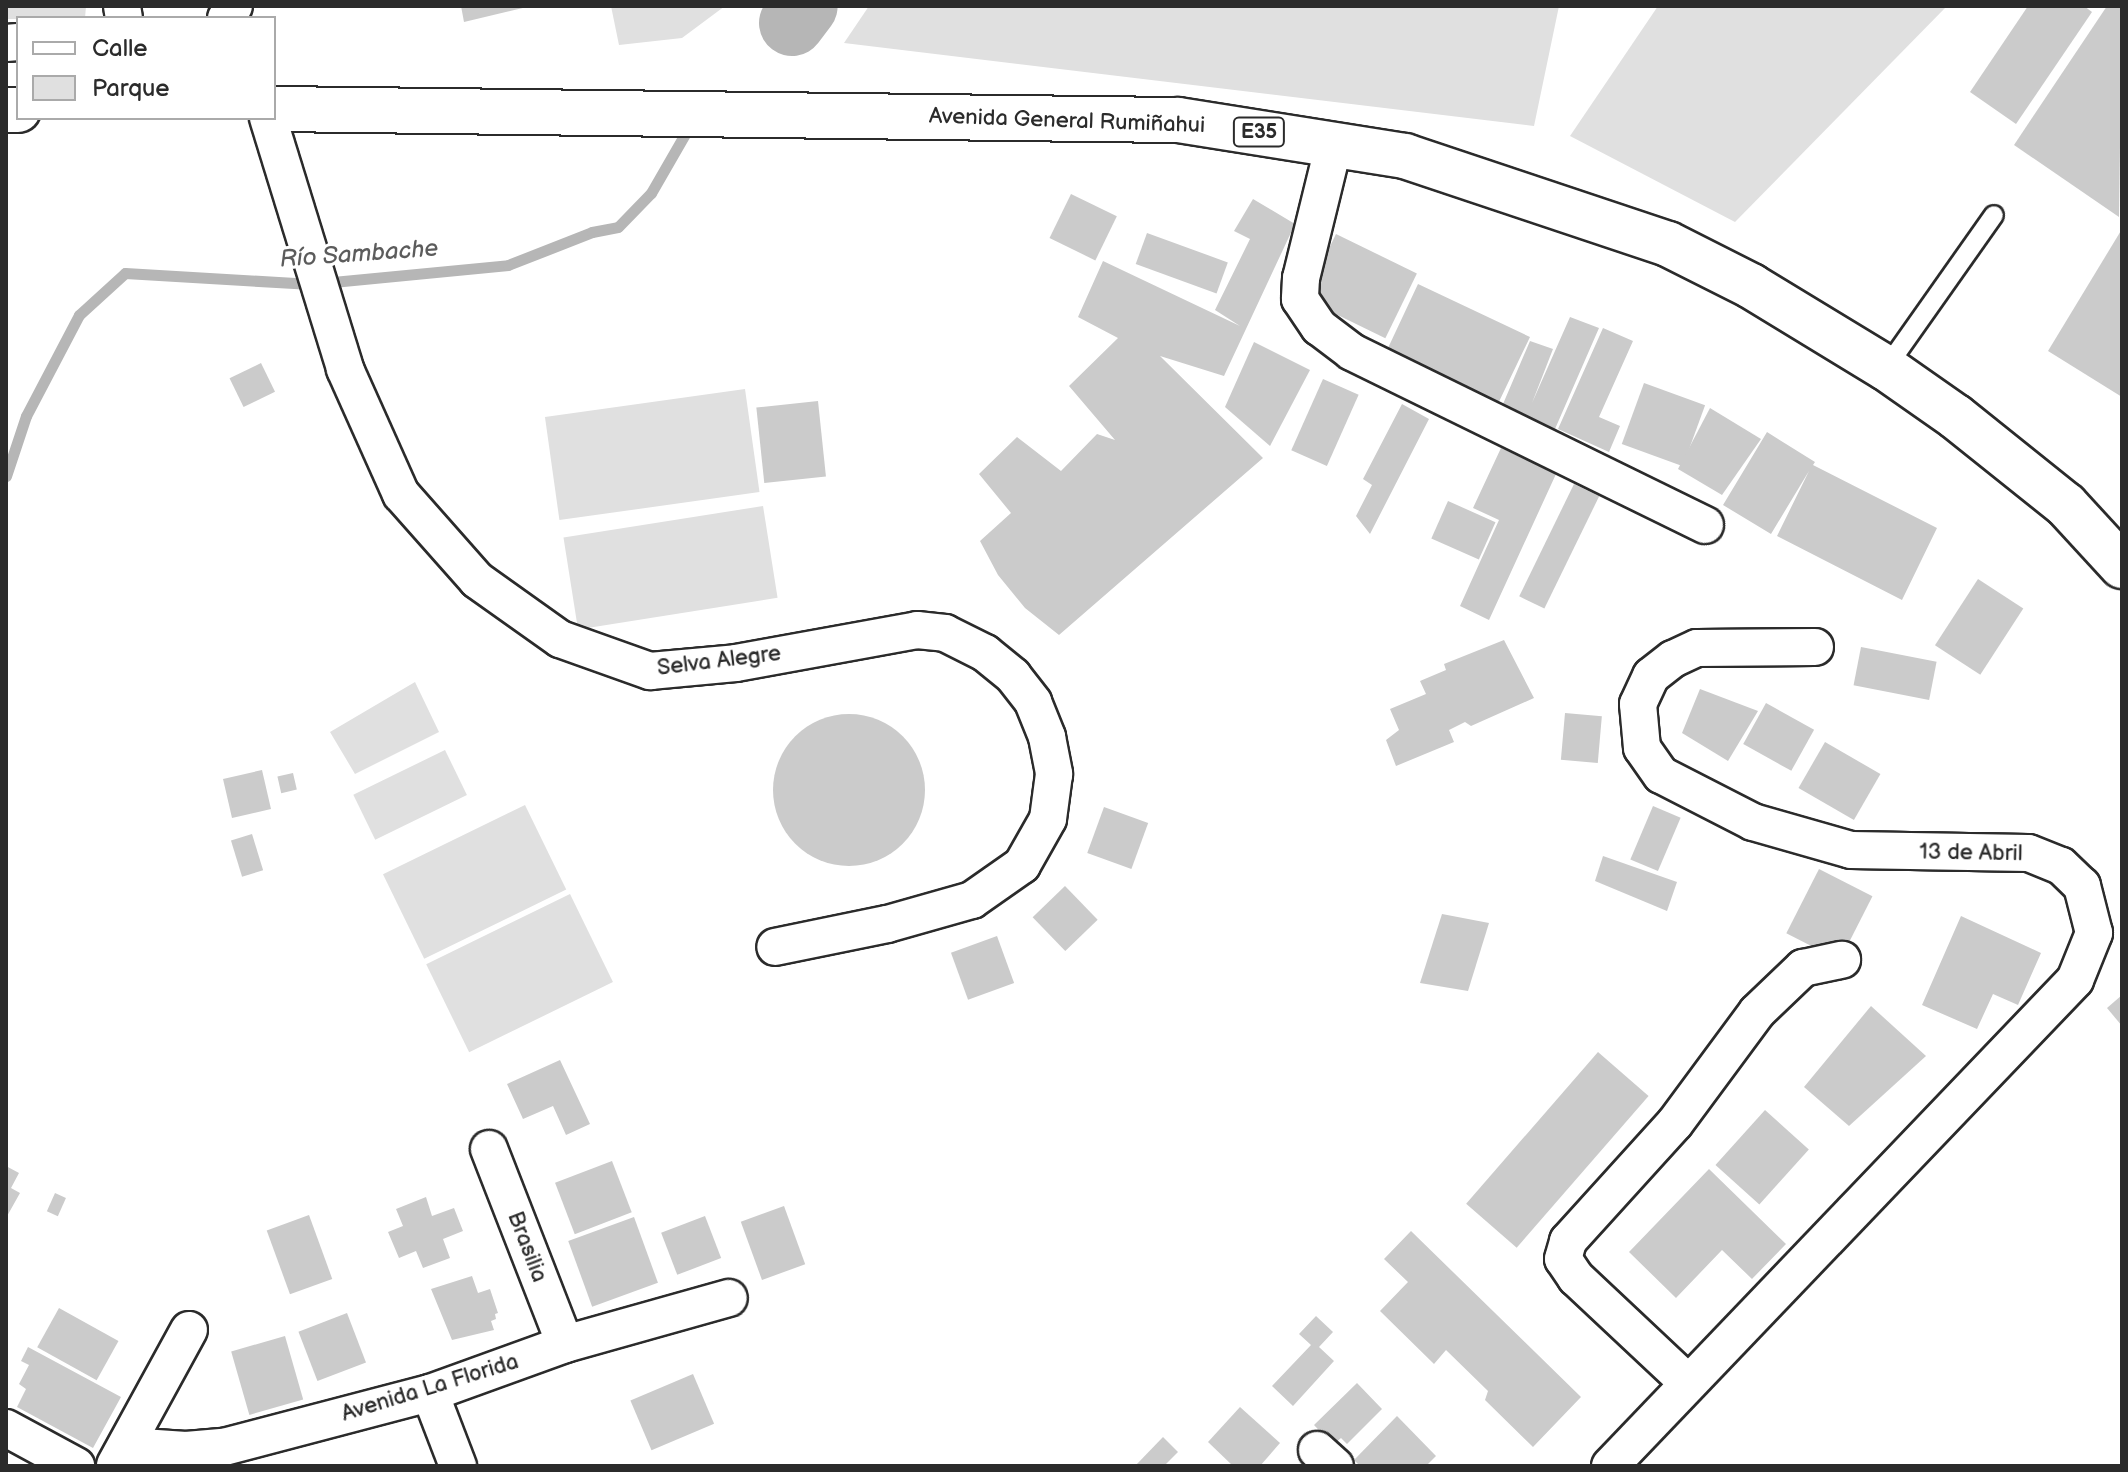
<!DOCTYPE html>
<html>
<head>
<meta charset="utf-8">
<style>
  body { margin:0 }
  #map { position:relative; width:2128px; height:1472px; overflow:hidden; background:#fff; font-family:"Balsamiq Sans",sans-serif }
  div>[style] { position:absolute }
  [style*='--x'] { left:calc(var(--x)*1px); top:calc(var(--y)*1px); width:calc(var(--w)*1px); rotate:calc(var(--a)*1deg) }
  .green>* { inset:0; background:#e0e0e0; transform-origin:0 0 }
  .stream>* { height:11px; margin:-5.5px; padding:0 5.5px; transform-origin:5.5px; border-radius:5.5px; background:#b6b6b6 }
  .river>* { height:66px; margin:-33px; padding:0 33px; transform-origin:33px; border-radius:33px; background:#b6b6b6 }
  .building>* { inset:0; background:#cbcbcb; transform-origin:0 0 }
  .round { border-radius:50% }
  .roads { filter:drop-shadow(2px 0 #2b2b2b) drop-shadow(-2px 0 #2b2b2b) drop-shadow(0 2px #2b2b2b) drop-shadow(0 -2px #2b2b2b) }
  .lane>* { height:18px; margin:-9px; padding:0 9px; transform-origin:9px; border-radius:9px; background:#fff }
  .street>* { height:36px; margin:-18px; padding:0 18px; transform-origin:18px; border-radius:18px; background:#fff }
  .highway>* { height:44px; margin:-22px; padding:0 22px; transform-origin:22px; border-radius:22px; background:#fff }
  span { translate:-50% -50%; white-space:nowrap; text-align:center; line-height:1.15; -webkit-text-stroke:6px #fff; paint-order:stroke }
  .shield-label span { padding:2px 6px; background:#fff; border:2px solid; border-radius:6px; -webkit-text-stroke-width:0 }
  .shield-label { font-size:20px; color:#2b2b2b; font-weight:700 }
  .street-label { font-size:22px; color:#2b2b2b }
  .water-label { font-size:24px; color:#5c5c5c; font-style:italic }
  .frame { position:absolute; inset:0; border:8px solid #2b2b2b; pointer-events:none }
  .legend { position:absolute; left:16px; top:16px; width:260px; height:104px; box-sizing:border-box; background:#fff; border:2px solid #aaa; margin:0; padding:10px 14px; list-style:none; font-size:24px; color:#2b2b2b }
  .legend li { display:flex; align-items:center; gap:16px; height:40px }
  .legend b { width:40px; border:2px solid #aaa }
</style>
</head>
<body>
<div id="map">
  <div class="green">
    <div style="clip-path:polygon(6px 6px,86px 6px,85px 18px,18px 19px,6px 19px)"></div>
    <div style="clip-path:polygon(611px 6px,725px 6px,682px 38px,619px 45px)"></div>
    <div style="clip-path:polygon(869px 6px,1559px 6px,1534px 126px,844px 43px)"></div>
    <div style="clip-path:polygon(1658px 6px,1947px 6px,1735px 222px,1570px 136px)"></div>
    <div style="left:745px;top:389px;width:104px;height:202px;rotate:82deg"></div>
    <div style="left:763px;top:506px;width:93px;height:202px;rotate:81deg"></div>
    <div style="clip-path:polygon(415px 682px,439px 732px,355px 774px,330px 732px)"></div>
    <div style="left:445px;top:750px;width:50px;height:102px;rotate:64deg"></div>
    <div style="left:525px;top:805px;width:94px;height:158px;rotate:64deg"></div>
    <div style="left:570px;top:894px;width:98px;height:160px;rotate:64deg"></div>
  </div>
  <div class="stream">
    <div style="--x:6;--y:476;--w:63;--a:-71.6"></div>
    <div style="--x:26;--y:416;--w:114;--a:-62.3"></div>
    <div style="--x:79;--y:315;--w:62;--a:-42.4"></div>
    <div style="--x:125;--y:273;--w:187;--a:3.4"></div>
    <div style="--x:312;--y:284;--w:197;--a:-5.5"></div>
    <div style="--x:508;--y:265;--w:90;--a:-21.4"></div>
    <div style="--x:592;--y:232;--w:26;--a:-11"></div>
    <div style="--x:618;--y:227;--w:47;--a:-45.9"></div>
    <div style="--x:651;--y:193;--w:68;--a:-60"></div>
  </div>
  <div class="river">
    <div style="--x:792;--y:23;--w:21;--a:-53"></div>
  </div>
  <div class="building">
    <div style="clip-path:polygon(461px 6px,527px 6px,527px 7px,464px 22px)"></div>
    <div style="clip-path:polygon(2028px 6px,2084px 6px,2092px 12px,2016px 124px,1970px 92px)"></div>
    <div style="clip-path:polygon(2107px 6px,2122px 6px,2119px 217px,2014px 145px)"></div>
    <div style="left:1071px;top:194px;width:51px;height:49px;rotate:26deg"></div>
    <div style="clip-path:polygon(1253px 199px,1295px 224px,1224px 376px,1160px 356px,1263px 458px,1059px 635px,1025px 608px,998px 575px,980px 541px,1011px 513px,979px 474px,1017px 437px,1061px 471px,1097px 434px,1115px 440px,1069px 386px,1118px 338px,1078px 317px,1103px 261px,1240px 326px,1215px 310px,1250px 239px,1234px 231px)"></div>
    <div style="clip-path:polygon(2122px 229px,2122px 397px,2048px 351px)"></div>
    <div style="left:1147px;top:233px;width:86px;height:33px;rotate:20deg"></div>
    <div style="left:1336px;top:234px;width:90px;height:72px;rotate:26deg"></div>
    <div style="clip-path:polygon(1418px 284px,1530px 337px,1495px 410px,1408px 369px,1413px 360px,1388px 348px)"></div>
    <div style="clip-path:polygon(1570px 317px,1599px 328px,1555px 429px,1503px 404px,1530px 341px,1553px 349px,1532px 403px)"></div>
    <div style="clip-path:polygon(1603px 328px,1633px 341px,1599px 417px,1620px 426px,1609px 452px,1558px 429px)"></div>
    <div style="clip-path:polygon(1254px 342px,1310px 370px,1270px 446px,1225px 407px)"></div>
    <div style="left:261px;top:363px;width:32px;height:35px;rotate:64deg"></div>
    <div style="left:1323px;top:379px;width:39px;height:78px;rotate:24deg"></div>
    <div style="left:1644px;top:383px;width:65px;height:65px;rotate:20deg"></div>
    <div style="left:818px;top:401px;width:76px;height:62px;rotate:84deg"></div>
    <div style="clip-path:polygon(1402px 404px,1429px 419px,1370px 534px,1356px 516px,1372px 485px,1363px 479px)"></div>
    <div style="clip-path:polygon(1710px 408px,1761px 439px,1722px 495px,1678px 469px)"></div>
    <div style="clip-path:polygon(1767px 432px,1815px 462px,1813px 465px,1937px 528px,1902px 600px,1777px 536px,1809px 471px,1771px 534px,1723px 505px)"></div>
    <div style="clip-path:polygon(1501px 448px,1556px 474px,1489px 620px,1460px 606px,1499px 520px,1473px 508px)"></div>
    <div style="left:1574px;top:484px;width:28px;height:125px;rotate:26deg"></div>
    <div style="left:1448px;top:501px;width:52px;height:41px;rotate:24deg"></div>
    <div style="left:1978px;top:579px;width:54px;height:79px;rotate:33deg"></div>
    <div style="clip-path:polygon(1504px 640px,1534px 698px,1471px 726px,1465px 722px,1449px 730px,1454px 742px,1396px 766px,1386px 740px,1399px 730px,1390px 709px,1426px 694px,1420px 681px,1446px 670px,1444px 664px)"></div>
    <div style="left:1861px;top:647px;width:77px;height:39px;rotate:11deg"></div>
    <div style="clip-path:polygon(1700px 689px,1758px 711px,1728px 761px,1682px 733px)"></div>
    <div style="left:1766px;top:703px;width:55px;height:47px;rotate:29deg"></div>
    <div style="left:1565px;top:713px;width:37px;height:47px;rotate:5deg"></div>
    <div class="round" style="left:773px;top:714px;width:152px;height:152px"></div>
    <div style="left:1825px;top:742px;width:64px;height:53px;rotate:30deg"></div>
    <div style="left:262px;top:770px;width:40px;height:40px;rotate:77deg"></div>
    <div style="left:293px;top:773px;width:17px;height:16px;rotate:77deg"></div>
    <div style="left:1653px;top:806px;width:30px;height:58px;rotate:23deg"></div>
    <div style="left:1104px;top:807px;width:47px;height:49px;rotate:20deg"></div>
    <div style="left:252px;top:834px;width:38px;height:22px;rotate:73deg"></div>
    <div style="clip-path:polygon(1603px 856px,1677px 882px,1667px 911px,1595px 881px)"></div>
    <div style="left:1819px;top:869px;width:60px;height:72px;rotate:27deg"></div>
    <div style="left:1065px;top:886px;width:47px;height:45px;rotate:46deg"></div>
    <div style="clip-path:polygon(1442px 914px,1489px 923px,1468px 991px,1420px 983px)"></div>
    <div style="clip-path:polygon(1961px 916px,2041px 953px,2018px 1005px,1993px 994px,1977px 1029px,1922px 1005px)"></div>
    <div style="left:997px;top:936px;width:50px;height:49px;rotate:70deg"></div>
    <div style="clip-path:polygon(2122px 995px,2122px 1026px,2107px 1008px)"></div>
    <div style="clip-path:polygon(1871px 1006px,1926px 1056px,1849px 1126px,1804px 1087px)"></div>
    <div style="left:1598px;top:1052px;width:67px;height:201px;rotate:41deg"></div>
    <div style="clip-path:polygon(560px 1060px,590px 1124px,566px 1135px,553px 1106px,523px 1119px,507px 1084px)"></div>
    <div style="left:1765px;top:1110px;width:59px;height:74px;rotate:42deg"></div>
    <div style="left:612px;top:1161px;width:55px;height:61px;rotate:69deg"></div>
    <div style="clip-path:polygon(6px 1166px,19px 1173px,11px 1188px,20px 1193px,6px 1218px)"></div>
    <div style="clip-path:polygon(1709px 1169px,1786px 1244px,1752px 1279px,1722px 1250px,1676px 1298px,1629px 1252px)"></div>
    <div style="left:55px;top:1193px;width:12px;height:20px;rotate:24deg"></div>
    <div style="clip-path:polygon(426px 1197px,432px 1216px,454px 1208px,463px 1231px,443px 1239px,450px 1258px,423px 1268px,416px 1251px,399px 1258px,388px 1232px,403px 1226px,396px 1209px)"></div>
    <div style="left:784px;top:1206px;width:62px;height:46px;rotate:70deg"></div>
    <div style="left:309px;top:1215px;width:68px;height:45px;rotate:70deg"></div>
    <div style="left:705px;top:1216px;width:45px;height:47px;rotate:69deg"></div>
    <div style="left:634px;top:1217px;width:70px;height:70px;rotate:70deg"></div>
    <div style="clip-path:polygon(1411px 1231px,1581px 1397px,1533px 1447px,1485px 1400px,1488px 1391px,1446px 1350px,1434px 1364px,1380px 1311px,1408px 1282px,1384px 1259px)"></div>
    <div style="clip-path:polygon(472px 1276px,478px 1293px,490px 1289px,498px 1313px,495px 1314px,496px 1319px,491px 1321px,494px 1330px,452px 1340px,431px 1289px)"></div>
    <div style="left:59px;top:1308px;width:68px;height:45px;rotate:29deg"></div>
    <div style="left:347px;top:1313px;width:53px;height:52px;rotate:69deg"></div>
    <div style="clip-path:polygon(1316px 1316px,1333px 1332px,1319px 1347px,1334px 1361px,1293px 1406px,1272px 1386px,1311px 1345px,1299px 1334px)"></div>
    <div style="left:285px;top:1336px;width:66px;height:56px;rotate:74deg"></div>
    <div style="clip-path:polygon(28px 1347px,121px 1397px,93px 1448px,17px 1407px,26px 1389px,19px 1384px,29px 1365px,21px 1361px)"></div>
    <div style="left:693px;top:1374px;width:54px;height:68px;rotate:67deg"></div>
    <div style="clip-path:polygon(1357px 1383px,1382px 1409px,1347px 1444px,1341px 1438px,1333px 1445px,1314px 1425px)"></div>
    <div style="clip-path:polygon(1240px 1407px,1280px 1443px,1260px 1466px,1233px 1466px,1208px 1442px)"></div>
    <div style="clip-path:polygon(1397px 1416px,1436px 1456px,1426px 1466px,1360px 1466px,1354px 1460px)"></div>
    <div style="clip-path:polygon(1163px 1437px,1178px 1452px,1164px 1466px,1135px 1466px)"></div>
  </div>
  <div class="roads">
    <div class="lane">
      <div style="--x:1886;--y:368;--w:187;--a:-54.8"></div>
    </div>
    <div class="street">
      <div style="--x:122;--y:6;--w:12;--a:81"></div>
      <div style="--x:226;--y:18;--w:14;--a:-56"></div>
      <div style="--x:6;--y:43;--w:12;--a:-5"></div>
      <div style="--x:268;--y:118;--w:263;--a:72.9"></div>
      <div style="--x:345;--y:369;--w:137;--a:65.9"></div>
      <div style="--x:401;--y:494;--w:115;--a:48.5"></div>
      <div style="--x:477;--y:580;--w:102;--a:35.4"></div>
      <div style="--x:560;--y:639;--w:96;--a:19.6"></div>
      <div style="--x:650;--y:671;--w:86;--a:-5.3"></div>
      <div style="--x:736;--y:663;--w:184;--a:-10.3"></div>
      <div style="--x:917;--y:630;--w:28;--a:6"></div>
      <div style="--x:945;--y:633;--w:45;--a:26.6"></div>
      <div style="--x:985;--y:653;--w:36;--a:39"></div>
      <div style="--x:1013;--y:676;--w:33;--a:52"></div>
      <div style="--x:1033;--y:702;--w:38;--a:68"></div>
      <div style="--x:1047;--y:737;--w:38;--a:79"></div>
      <div style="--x:1054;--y:774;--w:45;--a:97.6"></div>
      <div style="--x:1048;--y:819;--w:53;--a:119.5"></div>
      <div style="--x:1022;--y:865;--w:61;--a:145"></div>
      <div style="--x:972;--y:900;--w:88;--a:164.2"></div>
      <div style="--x:887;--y:924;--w:114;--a:168.4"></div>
      <div style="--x:1334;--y:144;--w:138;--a:103.8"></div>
      <div style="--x:1301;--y:278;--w:21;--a:93"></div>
      <div style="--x:1300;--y:299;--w:34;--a:56"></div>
      <div style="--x:1319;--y:327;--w:41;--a:37.1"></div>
      <div style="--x:1352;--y:352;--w:393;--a:26.1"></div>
      <div style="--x:489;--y:1149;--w:209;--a:68.7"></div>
      <div style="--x:1688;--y:1383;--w:154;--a:-136.8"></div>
      <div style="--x:1576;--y:1278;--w:23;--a:-124"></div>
      <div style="--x:1563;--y:1259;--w:19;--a:-74"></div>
      <div style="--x:1568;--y:1241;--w:159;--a:-47.8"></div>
      <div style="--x:1675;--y:1123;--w:138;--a:-53.5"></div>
      <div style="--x:1757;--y:1012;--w:64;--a:-43.7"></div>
      <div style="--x:1803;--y:968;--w:40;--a:-12"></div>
      <div style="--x:430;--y:1393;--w:78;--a:69"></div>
      <div style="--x:6;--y:1428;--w:80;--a:28.5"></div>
      <div style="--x:127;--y:1446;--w:59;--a:3.9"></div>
      <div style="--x:186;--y:1450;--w:38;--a:-5"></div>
      <div style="--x:224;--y:1447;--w:213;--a:-14.7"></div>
      <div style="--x:430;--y:1393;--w:144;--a:-19.9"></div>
      <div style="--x:565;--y:1344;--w:170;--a:-15.7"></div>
      <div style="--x:1317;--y:1450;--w:24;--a:42"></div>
      <div style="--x:115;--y:1465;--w:154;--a:-61.3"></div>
      <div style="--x:1610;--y:1466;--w:673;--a:-46.27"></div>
      <div style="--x:2075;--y:980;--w:51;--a:-68"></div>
      <div style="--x:2094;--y:933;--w:49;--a:-104.3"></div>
      <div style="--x:2082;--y:886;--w:29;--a:-136"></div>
      <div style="--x:2061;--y:866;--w:35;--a:-158"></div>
      <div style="--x:2028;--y:853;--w:177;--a:-179"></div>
      <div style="--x:1851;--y:850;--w:102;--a:-164.1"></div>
      <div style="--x:1753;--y:822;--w:103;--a:-152.9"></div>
      <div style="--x:1661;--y:775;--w:33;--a:-125"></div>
      <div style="--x:1642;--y:748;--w:44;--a:-95.2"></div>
      <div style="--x:1638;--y:704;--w:31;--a:-65"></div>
      <div style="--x:1651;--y:676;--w:28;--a:-38"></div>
      <div style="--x:1673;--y:659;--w:26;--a:-25"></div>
      <div style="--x:1697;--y:648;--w:118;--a:-0.5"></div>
    </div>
    <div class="highway">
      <div style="--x:274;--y:109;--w:904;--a:0.7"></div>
      <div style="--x:1178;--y:120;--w:230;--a:9"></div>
      <div style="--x:1405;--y:156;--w:277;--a:18.5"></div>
      <div style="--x:1668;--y:244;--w:93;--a:26.8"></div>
      <div style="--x:1751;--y:286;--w:158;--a:31.3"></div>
      <div style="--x:1886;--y:368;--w:85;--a:35"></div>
      <div style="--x:1956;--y:417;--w:141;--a:38.7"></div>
      <div style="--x:2066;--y:505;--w:83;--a:47.4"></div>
      <div style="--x:6;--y:110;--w:12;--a:0"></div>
    </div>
  </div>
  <div class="shield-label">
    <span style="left:1259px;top:132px">E35</span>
  </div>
  <div class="street-label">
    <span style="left:1067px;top:121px;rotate:2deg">Avenida General Rumiñahui</span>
    <span style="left:719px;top:661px;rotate:-7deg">Selva Alegre</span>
    <span style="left:1971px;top:853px;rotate:1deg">13 de Abril</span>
    <span style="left:527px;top:1247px;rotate:69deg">Brasilia</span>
    <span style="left:430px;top:1388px;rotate:-17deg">Avenida La Florida</span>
  </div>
  <div class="water-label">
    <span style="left:359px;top:254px;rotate:-4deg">Río Sambache</span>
  </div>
  <div class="frame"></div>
  <ul class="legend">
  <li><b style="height:10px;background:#fff"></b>Calle</li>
  <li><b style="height:22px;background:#e0e0e0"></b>Parque</li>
  </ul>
</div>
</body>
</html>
